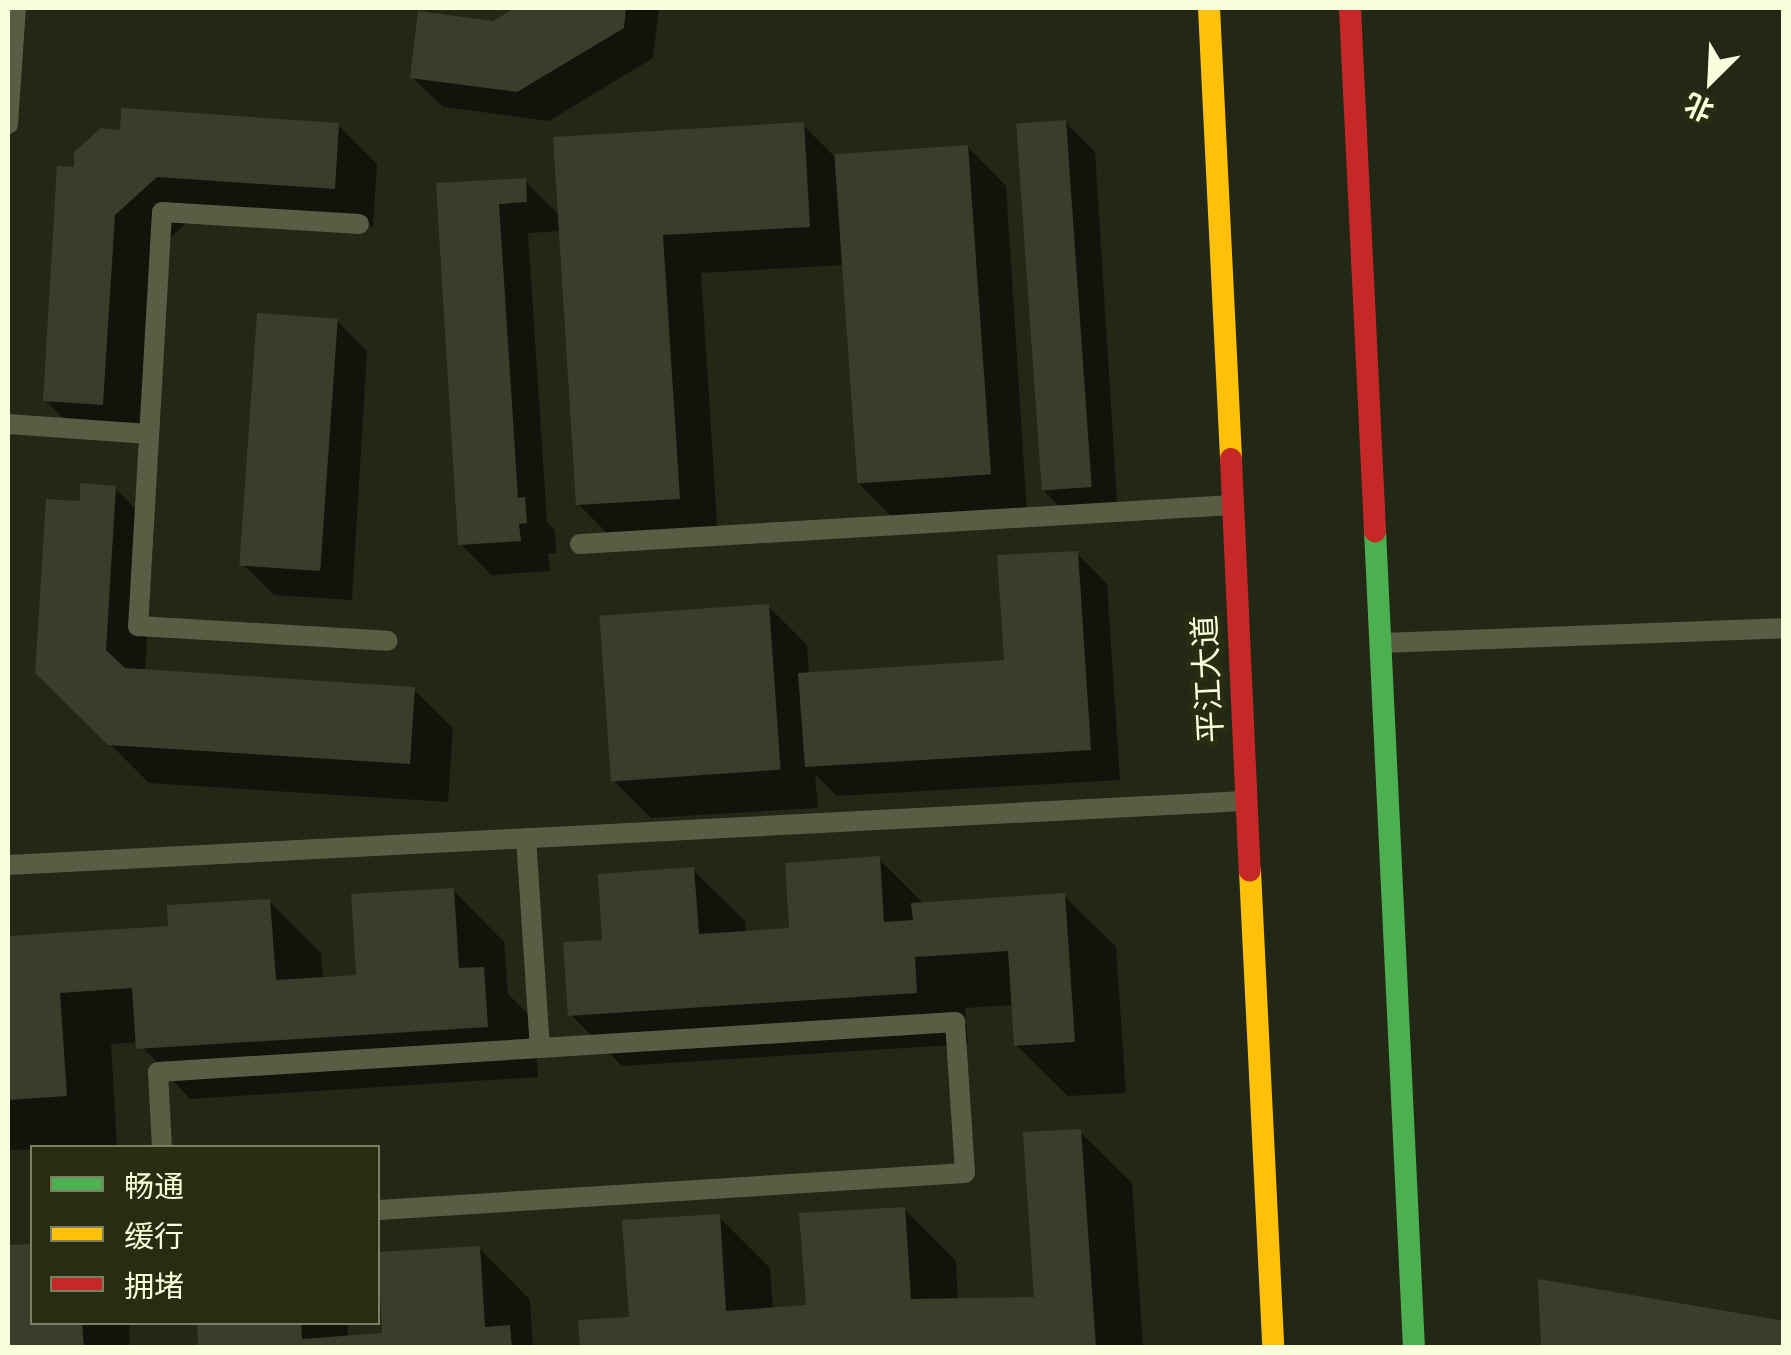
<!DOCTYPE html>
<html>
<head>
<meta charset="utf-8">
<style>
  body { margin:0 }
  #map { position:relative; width:1791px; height:1355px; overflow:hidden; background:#222716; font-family:Cabin,"Noto Sans SC",sans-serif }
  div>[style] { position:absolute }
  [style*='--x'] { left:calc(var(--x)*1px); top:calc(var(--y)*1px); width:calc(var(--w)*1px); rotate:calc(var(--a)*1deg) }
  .shadow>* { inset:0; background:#0007 }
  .building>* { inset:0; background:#393e2c; transform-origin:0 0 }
  .lane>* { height:20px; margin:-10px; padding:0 10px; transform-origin:10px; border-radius:10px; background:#595d44 }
  .fast>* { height:22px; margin:-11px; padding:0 11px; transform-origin:11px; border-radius:11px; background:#4caf50 }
  .slow>* { height:22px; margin:-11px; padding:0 11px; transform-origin:11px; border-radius:11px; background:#ffc107 }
  .jam>* { height:22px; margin:-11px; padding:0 11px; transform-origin:11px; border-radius:11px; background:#c62828 }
  span { translate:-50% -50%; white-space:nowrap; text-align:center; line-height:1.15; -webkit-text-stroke:10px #262d10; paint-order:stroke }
  .street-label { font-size:32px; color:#f9ffdc }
  .frame { position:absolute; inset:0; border:10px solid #f9ffdc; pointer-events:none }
  .legend { position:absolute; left:30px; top:1145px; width:350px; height:180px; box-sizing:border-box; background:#262d10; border:2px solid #7a8162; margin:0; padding:12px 18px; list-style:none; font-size:30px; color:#f9ffdc }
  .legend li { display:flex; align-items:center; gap:20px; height:50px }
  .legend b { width:50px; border:2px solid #7a8162 }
  .north { position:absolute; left:1661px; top:30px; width:100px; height:100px; -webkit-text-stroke:8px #262d10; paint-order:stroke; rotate:204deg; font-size:28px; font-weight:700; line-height:40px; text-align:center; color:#f9ffdc }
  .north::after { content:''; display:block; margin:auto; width:35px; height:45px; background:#f9ffdc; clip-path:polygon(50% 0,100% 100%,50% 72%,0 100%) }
</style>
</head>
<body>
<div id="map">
  <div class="shadow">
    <div style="clip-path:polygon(520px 8px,659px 8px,653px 58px,549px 121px,443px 107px,412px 77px)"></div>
    <div style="clip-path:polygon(1065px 122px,1095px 152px,1118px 517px,1072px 519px,1042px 489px)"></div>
    <div style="clip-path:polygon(338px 125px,377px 164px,373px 227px,196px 215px,152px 254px,141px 443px,84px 439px,45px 400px,76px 170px)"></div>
    <div style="clip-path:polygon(803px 125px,834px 156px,968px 147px,1006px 186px,1027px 512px,896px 521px,857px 482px,844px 265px,701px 273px,718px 537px,617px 543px,578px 504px,561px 231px,528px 233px,547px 522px,555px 530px,556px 553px,548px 553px,550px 571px,491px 575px,461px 544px,438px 185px,525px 181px,560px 216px)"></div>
    <div style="clip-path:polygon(337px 321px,367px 351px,352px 600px,274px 595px,243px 564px)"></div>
    <div style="clip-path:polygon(115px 488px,154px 527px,145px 672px,414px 690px,453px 728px,448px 802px,149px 783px,38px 672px,82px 504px)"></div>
    <div style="clip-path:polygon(1077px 553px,1107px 584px,1120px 780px,837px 796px,815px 774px,818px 808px,651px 818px,612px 779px,768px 606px,807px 645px,809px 674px,1006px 663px)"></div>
    <div style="clip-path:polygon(879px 859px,925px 905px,1064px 896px,1116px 947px,1126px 1093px,1068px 1096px,1016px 1045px,1014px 1005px,965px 1008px,968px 1044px,622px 1066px,570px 1014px,604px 942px,693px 870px,745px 921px,746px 933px,791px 930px)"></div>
    <div style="clip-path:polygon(453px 890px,504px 942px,508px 994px,535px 1021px,538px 1077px,190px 1099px,138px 1042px,111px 1044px,117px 1147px,8px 1150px,8px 939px,171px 928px,270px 902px,321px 953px,323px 979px,358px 977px)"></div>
    <div style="clip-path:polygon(1080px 1132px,1132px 1183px,1143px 1348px,582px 1348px,632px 1319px,719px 1217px,770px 1268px,773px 1310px,809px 1308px,904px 1209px,956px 1261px,958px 1301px,1037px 1300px)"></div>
    <div style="clip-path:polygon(32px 1246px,32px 1322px,129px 1322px,130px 1348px,8px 1348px,8px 1248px)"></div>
    <div style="clip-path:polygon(479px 1248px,530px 1300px,533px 1348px,201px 1347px,199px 1322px,347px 1322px,348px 1338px,384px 1336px)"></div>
  </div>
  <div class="building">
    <div style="clip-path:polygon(515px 8px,626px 8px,624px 28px,517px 92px,410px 78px,418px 11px,493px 21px)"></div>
    <div style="clip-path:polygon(121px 108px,339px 123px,335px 189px,157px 177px,115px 215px,103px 405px,43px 401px,57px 166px,74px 167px,74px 152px,101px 128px,120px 130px)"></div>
    <div style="left:1066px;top:120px;width:368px;height:50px;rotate:86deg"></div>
    <div style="clip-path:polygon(804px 122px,810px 227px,663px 235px,680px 499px,576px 505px,553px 137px)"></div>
    <div style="left:968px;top:145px;width:330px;height:134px;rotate:86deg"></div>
    <div style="clip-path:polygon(526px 178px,527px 202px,499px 204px,518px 498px,525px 497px,527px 523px,519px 524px,521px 541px,458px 545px,436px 183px)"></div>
    <div style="left:257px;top:313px;width:81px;height:253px;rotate:4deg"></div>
    <div style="clip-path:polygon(80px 483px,116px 486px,106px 650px,125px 668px,415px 687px,410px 764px,108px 745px,35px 673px,46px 499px,80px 501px)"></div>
    <div style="clip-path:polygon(1078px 551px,1091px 750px,805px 767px,798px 673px,1004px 660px,997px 555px)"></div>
    <div style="left:769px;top:604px;width:166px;height:170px;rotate:86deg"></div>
    <div style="clip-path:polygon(880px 856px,884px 922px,913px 920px,911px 903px,1065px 893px,1075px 1042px,1014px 1046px,1008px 951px,915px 957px,917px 993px,568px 1016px,563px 942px,602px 940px,598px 874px,694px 867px,699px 934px,789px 928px,785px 863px)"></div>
    <div style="clip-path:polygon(454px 888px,459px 968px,484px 967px,488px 1027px,136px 1049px,132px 988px,60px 993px,67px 1096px,8px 1100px,8px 936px,168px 926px,167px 905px,270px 899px,276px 980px,356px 975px,351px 894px)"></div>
    <div style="clip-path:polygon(1081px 1129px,1096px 1348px,580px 1348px,578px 1320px,629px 1317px,622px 1220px,720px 1214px,726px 1311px,806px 1305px,799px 1213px,905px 1207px,911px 1299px,1034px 1297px,1023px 1132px)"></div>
    <div style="clip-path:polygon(32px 1244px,32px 1322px,82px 1322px,84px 1348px,8px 1348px,8px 1245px)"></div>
    <div style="clip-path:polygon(480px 1246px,485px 1327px,510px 1325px,512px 1348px,198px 1348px,197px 1322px,301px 1322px,302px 1339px,382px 1333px,378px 1252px)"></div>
    <div style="clip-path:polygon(1538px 1279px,1784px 1321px,1784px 1348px,1541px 1348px)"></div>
  </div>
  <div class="lane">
    <div style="--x:8;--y:124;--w:116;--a:-86.1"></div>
    <div style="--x:359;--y:224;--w:197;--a:-176.5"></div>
    <div style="--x:162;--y:212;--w:415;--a:93.3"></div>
    <div style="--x:138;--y:626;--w:250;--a:3.4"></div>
    <div style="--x:8;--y:424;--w:141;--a:4.1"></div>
    <div style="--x:580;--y:544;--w:653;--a:-3.42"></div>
    <div style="--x:1381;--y:643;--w:403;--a:-2.1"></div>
    <div style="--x:526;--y:838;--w:209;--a:86.2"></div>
    <div style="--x:8;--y:865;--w:1238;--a:-2.96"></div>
    <div style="--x:162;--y:1148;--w:76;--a:-93"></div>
    <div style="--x:158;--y:1072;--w:799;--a:-3.59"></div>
    <div style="--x:955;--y:1022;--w:151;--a:86.2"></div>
    <div style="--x:965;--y:1173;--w:588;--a:176.39"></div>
  </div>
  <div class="fast">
    <div style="--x:1375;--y:531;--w:818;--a:87.27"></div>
  </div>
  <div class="slow">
    <div style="--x:1209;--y:8;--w:452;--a:87.2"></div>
    <div style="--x:1250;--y:871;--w:478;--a:87.2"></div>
  </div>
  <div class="jam">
    <div style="--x:1350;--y:8;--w:524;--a:87.26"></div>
    <div style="--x:1231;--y:459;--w:412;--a:87.4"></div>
  </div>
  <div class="street-label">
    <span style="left:1208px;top:679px;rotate:-93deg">平江大道</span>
  </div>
  <div class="frame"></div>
  <ul class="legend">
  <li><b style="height:12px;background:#4caf50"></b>畅通</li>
  <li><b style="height:12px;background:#ffc107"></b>缓行</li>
  <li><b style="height:12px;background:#c62828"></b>拥堵</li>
  </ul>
  <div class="north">北</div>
</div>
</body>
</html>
